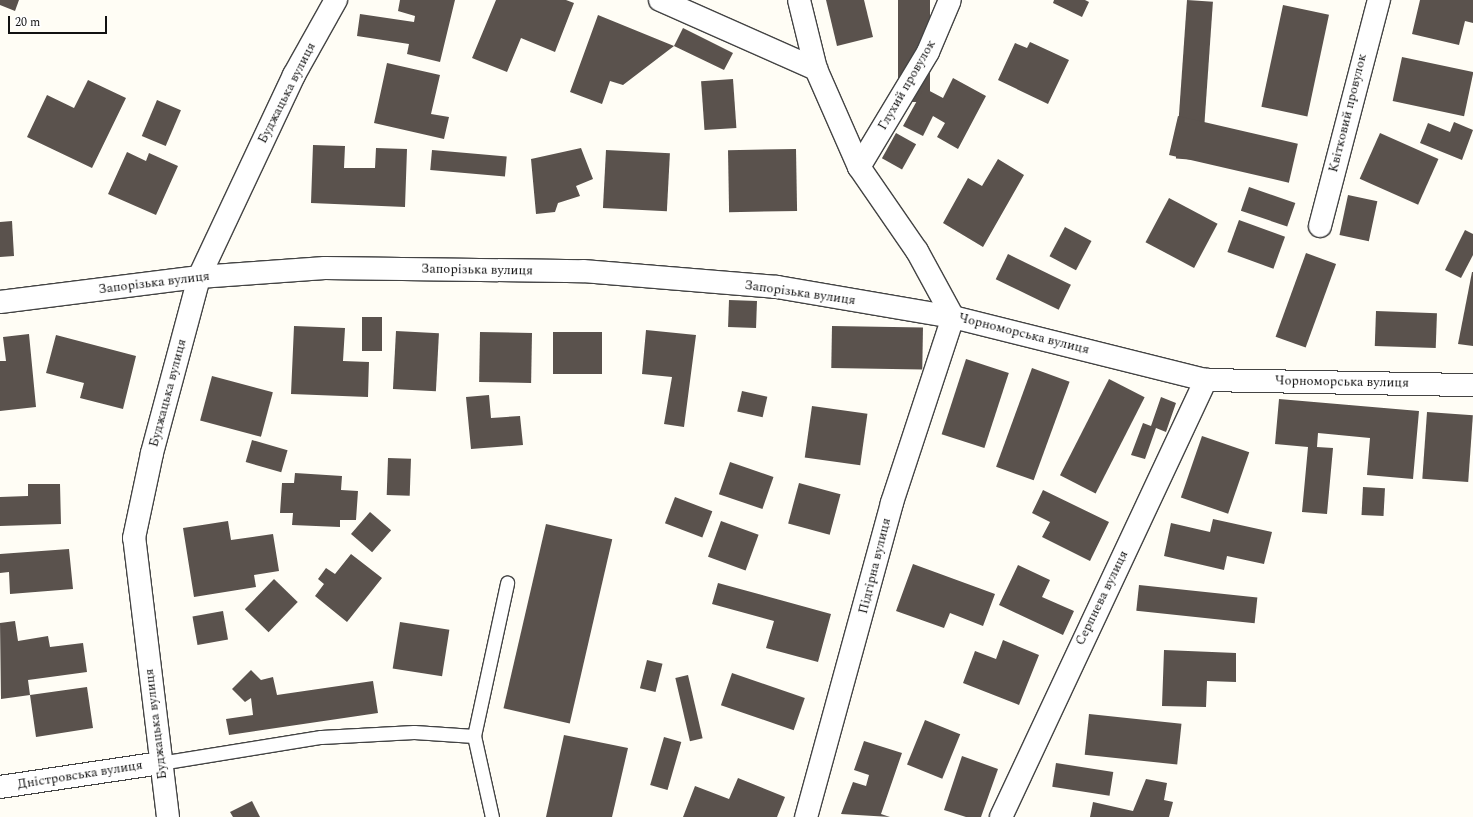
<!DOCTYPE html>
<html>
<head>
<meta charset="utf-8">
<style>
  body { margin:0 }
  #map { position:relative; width:1473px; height:817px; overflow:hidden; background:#fffdf5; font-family:Spectral,serif }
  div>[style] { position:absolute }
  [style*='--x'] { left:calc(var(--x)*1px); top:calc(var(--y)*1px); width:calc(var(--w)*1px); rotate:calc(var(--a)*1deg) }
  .building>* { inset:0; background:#5a524d; transform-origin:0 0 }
  .roads { filter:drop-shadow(1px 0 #444) drop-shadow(-1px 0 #444) drop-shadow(0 1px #444) drop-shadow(0 -1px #444) }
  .service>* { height:13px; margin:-6.5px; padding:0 6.5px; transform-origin:6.5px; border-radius:6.5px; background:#fff }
  .minor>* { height:22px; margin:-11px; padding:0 11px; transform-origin:11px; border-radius:11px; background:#fff }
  span { translate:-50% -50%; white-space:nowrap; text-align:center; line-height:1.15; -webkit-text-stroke:4px #fff; paint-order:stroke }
  .street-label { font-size:13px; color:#111 }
  .scale { position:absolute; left:8px; top:16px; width:99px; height:18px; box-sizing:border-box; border:2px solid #111; border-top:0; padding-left:5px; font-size:12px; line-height:14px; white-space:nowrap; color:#111; -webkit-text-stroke:3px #fff; paint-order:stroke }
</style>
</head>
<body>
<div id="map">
  <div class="building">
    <div style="clip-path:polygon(0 0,19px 0,15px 11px,0 5px)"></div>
    <div style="clip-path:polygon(400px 0,455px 0,440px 62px,407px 54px,409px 44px,357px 36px,360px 14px,414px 22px,415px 16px,398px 11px)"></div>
    <div style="clip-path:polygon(496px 0,566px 0,574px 3px,555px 52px,521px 38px,507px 72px,472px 58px)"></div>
    <div style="clip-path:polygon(826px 0,864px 0,873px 37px,837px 46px)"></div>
    <div style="left:898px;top:0;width:32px;height:102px"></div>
    <div style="clip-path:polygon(1054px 0,1085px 0,1089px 2px,1082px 17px,1053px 3px)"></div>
    <div style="left:1187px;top:0;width:26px;height:159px;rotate:4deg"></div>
    <div style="clip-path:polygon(1420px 0,1473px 0,1473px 23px,1465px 21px,1459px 45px,1412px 34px)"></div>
    <div style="left:1283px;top:5px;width:47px;height:104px;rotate:12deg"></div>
    <div style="clip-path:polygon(598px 15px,674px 46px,683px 28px,733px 53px,724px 70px,674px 46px,623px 85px,610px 81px,602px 104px,570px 92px)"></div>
    <div style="clip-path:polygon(1030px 42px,1069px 60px,1048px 104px,998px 80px,1015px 43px,1027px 48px)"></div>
    <div style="left:1402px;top:57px;width:73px;height:45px;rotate:12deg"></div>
    <div style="clip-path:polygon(387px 63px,440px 75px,431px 114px,449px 117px,444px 139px,374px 123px)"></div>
    <div style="clip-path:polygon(953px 78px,986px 96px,958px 149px,937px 137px,945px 123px,933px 116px,923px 136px,903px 126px,924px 88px,943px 98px)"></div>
    <div style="left:733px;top:79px;width:49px;height:32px;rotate:86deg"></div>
    <div style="clip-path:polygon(88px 80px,126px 98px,92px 168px,27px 137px,47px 95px,74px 108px)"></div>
    <div style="left:157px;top:100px;width:26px;height:39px;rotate:23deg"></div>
    <div style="left:1178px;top:116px;width:123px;height:40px;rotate:13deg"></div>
    <div style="clip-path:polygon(1454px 122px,1473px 130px,1462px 160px,1420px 143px,1428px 123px,1450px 132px)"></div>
    <div style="left:896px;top:133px;width:23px;height:29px;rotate:29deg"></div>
    <div style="left:1380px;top:133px;width:64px;height:50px;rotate:24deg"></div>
    <div style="clip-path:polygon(313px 145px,345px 146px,344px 168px,375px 168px,376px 148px,407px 149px,405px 207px,311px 203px)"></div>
    <div style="clip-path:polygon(581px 148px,593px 179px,576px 186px,580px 196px,558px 203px,555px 212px,536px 214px,531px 159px)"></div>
    <div style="left:796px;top:149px;width:62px;height:68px;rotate:89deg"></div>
    <div style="left:432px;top:150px;width:75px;height:20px;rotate:5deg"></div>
    <div style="left:606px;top:150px;width:64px;height:58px;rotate:3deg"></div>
    <div style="clip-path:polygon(127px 152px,146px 161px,149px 153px,178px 166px,156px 215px,108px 194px)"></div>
    <div style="clip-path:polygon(998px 159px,1024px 175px,983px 247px,943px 223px,968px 178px,982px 186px)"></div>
    <div style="left:1249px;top:187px;width:49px;height:25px;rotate:19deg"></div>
    <div style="left:1348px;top:195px;width:30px;height:41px;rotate:12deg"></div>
    <div style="left:1169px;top:198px;width:55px;height:50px;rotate:28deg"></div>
    <div style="left:1239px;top:220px;width:49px;height:34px;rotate:20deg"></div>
    <div style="clip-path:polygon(12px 221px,14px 256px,0 257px,0 222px)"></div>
    <div style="left:1065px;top:227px;width:30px;height:33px;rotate:28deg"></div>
    <div style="clip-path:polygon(1465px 230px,1473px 234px,1473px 255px,1461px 278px,1445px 270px)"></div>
    <div style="left:1306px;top:253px;width:32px;height:89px;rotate:20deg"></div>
    <div style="left:1008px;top:254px;width:70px;height:28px;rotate:26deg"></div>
    <div style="clip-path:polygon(1472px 272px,1473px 272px,1473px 346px,1458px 344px)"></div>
    <div style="left:729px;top:300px;width:28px;height:27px;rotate:2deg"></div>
    <div style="left:1376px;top:311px;width:61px;height:35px;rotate:2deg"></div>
    <div style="left:362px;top:317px;width:20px;height:34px"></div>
    <div style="clip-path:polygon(294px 326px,345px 328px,343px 361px,369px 362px,368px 397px,291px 394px)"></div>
    <div style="left:832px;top:326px;width:91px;height:42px;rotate:1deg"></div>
    <div style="clip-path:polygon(646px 330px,696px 335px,684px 427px,664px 424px,672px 377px,642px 374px)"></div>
    <div style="left:396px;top:331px;width:43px;height:58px;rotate:3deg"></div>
    <div style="left:480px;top:332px;width:52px;height:50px;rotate:1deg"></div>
    <div style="left:553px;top:332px;width:49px;height:42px"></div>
    <div style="clip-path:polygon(29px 334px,36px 407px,0 411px,0 361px,6px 361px,3px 337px)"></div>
    <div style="clip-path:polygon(56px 335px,136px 356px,123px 409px,80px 398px,84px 383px,46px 373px)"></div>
    <div style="left:966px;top:359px;width:45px;height:79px;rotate:18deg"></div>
    <div style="left:1032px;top:368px;width:40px;height:105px;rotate:20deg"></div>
    <div style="left:212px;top:376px;width:63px;height:46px;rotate:15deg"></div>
    <div style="left:1109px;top:379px;width:40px;height:108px;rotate:27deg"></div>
    <div style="left:742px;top:391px;width:26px;height:21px;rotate:13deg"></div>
    <div style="clip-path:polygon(489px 395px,491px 418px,520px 416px,523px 445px,471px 449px,466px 397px)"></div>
    <div style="clip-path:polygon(1161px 397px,1176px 403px,1166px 432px,1156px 428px,1145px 459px,1131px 455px,1143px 423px,1151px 426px)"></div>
    <div style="clip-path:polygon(1279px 399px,1419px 411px,1413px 479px,1367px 475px,1370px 438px,1318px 433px,1317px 447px,1333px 448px,1327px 514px,1302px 512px,1308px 447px,1275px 444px)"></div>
    <div style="left:812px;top:406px;width:56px;height:52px;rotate:8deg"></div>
    <div style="left:1427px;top:412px;width:46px;height:67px;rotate:4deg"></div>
    <div style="left:1202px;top:436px;width:50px;height:65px;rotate:19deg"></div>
    <div style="left:252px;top:440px;width:37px;height:23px;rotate:16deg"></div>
    <div style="left:388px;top:458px;width:23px;height:37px;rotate:2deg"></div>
    <div style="left:730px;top:462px;width:46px;height:34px;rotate:19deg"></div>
    <div style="clip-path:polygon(295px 473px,342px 476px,341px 490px,358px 491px,356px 520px,340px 520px,340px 527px,292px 525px,293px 513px,280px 513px,282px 483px,294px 483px)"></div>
    <div style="left:799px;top:483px;width:43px;height:42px;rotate:15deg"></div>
    <div style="clip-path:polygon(28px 484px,60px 484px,61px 524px,0 526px,0 497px,28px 496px)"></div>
    <div style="left:1363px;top:487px;width:22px;height:28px;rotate:3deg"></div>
    <div style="clip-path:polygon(1043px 490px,1109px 522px,1090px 561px,1042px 537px,1050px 522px,1032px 513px)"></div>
    <div style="left:675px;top:497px;width:40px;height:28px;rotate:21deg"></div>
    <div style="left:370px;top:512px;width:28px;height:29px;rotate:41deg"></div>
    <div style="clip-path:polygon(1213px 519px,1272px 532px,1264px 564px,1227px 556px,1224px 570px,1164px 556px,1171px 523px,1210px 532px)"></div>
    <div style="clip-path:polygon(228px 521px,231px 540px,273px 534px,279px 571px,254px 575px,256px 587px,194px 597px,183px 528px)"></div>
    <div style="left:721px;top:521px;width:40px;height:38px;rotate:20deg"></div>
    <div style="left:546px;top:524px;width:68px;height:189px;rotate:13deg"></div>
    <div style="clip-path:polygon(69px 549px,73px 589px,10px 594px,9px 572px,0 573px,0 554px)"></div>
    <div style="clip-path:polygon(351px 554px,382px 578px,347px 622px,315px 596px,324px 584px,318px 579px,326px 568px,335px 574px)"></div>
    <div style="clip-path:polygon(913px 564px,995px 594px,983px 626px,950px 613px,944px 628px,896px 611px)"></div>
    <div style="clip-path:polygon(1018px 565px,1050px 580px,1042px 597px,1074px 611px,1063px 635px,999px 605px)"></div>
    <div style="left:274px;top:579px;width:33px;height:42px;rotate:44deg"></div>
    <div style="clip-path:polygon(718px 583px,831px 614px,818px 662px,766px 648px,774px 621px,712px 604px)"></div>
    <div style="left:1139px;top:585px;width:119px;height:26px;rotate:6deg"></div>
    <div style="left:223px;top:611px;width:29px;height:31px;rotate:80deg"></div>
    <div style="clip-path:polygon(15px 621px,18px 641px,48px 636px,50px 647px,83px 643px,87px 672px,28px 680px,30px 695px,87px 687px,93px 728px,36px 737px,30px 695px,1px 699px,0 623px)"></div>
    <div style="left:400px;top:622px;width:50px;height:47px;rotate:9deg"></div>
    <div style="clip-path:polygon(1003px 640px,1039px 655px,1019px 705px,963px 683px,975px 651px,996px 659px)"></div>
    <div style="clip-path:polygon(1164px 650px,1236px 653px,1236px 682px,1207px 681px,1206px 707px,1162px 706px)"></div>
    <div style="left:647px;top:660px;width:16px;height:29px;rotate:14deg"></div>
    <div style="clip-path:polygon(251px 670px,261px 680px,273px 677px,277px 695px,373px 681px,378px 713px,229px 735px,226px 719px,253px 715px,251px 698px,245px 702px,232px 689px)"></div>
    <div style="left:732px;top:673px;width:77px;height:34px;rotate:19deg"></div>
    <div style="left:688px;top:675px;width:65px;height:13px;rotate:77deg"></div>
    <div style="left:1089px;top:714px;width:93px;height:41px;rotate:6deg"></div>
    <div style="left:925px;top:720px;width:38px;height:48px;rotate:22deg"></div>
    <div style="clip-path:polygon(564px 735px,628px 748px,612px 817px,546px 817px)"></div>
    <div style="left:664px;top:737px;width:18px;height:50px;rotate:16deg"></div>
    <div style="clip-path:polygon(864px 741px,902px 753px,881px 814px,890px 817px,841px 814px,853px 782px,866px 786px,869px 775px,854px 770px)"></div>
    <div style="clip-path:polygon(962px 756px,998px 769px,981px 817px,966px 817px,944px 810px)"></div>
    <div style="left:1056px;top:763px;width:58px;height:24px;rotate:9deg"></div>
    <div style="clip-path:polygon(738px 778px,785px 797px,777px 817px,683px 817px,695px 786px,729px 799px)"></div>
    <div style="clip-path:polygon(1146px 779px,1167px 783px,1164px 800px,1173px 802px,1169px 817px,1090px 817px,1093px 802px,1133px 811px)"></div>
    <div style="clip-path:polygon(252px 801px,260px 817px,233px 817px,230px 812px)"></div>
  </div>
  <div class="roads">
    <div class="service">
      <div style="--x:160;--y:763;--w:163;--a:-9.2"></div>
      <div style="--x:321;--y:737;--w:93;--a:-3.1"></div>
      <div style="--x:414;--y:732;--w:60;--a:3.8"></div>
      <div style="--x:492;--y:817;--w:83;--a:-102.5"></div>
      <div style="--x:474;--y:736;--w:157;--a:-77.8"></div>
    </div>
    <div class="minor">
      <div style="--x:660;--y:0;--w:171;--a:23.9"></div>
      <div style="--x:816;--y:69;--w:107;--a:66.3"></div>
      <div style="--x:859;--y:167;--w:102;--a:55.4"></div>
      <div style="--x:917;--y:251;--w:75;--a:61.4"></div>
      <div style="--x:953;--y:317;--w:261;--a:14"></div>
      <div style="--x:1206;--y:380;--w:267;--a:1.1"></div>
      <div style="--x:799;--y:0;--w:71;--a:76.2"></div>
      <div style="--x:859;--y:167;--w:134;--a:-59"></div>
      <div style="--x:928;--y:52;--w:56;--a:-67.1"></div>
      <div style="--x:1320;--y:226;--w:234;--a:-75.4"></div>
      <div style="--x:0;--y:302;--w:201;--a:-7.2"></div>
      <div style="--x:199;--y:277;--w:126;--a:-4.1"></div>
      <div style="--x:325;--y:268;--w:258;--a:0.7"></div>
      <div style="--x:583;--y:271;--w:195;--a:4.7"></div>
      <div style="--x:777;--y:287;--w:179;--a:9.7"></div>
      <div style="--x:953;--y:317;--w:196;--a:108.2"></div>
      <div style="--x:892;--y:503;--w:326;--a:105.3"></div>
      <div style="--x:0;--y:787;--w:162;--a:-8.5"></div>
      <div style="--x:168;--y:817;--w:281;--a:-96.9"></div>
      <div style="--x:134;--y:538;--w:87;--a:-78"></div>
      <div style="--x:152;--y:453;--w:182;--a:-75"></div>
      <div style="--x:199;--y:277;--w:223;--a:-64.8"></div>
      <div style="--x:294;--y:75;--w:86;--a:-60.8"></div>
      <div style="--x:1001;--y:817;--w:483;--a:-64.9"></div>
    </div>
  </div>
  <div class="street-label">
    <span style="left:907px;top:85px;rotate:-60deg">Глухий провулок</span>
    <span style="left:287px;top:93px;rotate:-63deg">Буджацька вулиця</span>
    <span style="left:1348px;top:113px;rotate:-76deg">Квітковий провулок</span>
    <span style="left:477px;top:270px;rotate:1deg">Запорізька вулиця</span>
    <span style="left:154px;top:283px;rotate:-7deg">Запорізька вулиця</span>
    <span style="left:800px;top:293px;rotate:8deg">Запорізька вулиця</span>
    <span style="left:1024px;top:334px;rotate:14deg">Чорноморська вулиця</span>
    <span style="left:1342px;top:382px;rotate:1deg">Чорноморська вулиця</span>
    <span style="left:168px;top:393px;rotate:-75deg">Буджацька вулиця</span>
    <span style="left:875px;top:566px;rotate:-76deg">Підгірна вулиця</span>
    <span style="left:1102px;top:598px;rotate:-64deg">Серпнева вулиця</span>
    <span style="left:156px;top:724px;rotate:-97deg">Буджацька вулиця</span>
    <span style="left:80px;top:775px;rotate:-9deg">Дністровська вулиця</span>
  </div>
  <div class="scale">20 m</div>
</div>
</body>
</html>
